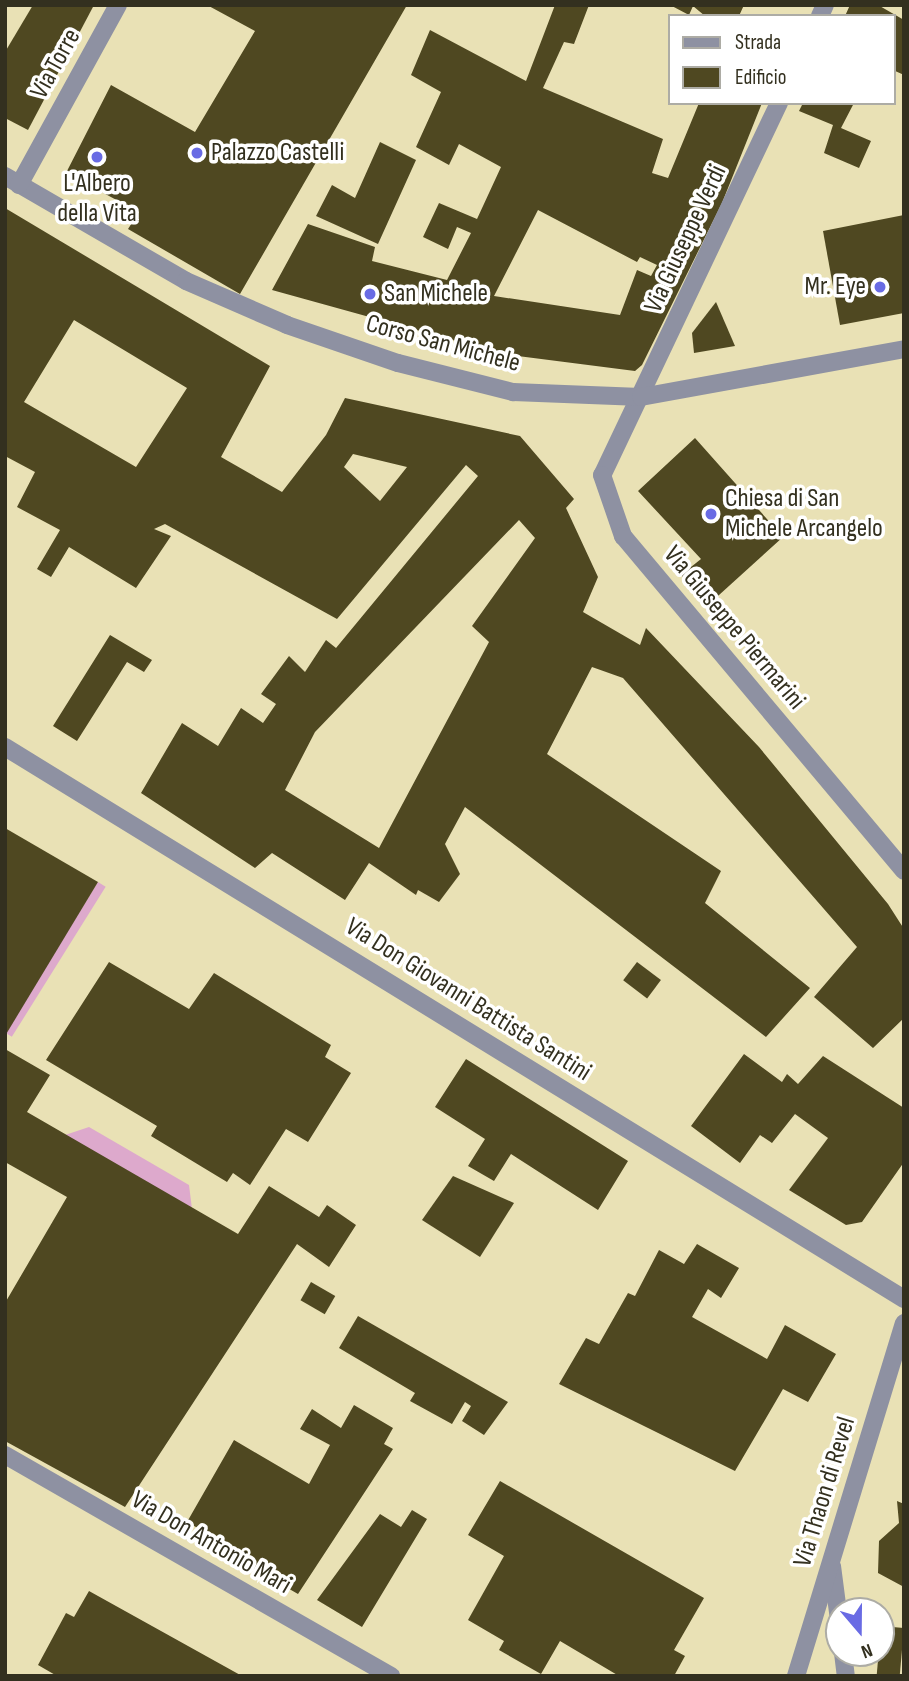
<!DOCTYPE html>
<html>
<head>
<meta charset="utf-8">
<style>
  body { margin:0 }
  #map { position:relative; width:909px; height:1681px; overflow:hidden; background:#e9e1b5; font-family:"Sofia Sans Condensed",sans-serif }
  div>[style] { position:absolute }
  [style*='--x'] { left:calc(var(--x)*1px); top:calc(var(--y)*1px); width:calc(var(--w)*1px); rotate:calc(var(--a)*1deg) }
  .green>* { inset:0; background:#dda9cc; transform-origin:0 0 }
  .building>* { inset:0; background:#4f4821; transform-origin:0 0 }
  .minor>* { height:18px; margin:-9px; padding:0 9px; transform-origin:9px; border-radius:9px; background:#8e91a2 }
  .dots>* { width:19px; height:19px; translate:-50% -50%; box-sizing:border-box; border:4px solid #fff; border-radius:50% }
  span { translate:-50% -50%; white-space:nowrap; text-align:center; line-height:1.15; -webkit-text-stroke:7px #fff; paint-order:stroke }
  .street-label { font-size:26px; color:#33301f }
  .poi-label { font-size:26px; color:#33301f }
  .left { translate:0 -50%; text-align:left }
  .right { translate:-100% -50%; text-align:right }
  .frame { position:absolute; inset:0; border:7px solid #33301f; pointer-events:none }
  .legend { position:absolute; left:668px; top:14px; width:228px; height:91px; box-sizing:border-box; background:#fff; border:2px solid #adaca5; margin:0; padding:9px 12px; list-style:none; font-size:21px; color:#33301f }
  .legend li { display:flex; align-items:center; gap:14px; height:35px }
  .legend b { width:35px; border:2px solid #adaca5 }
  .north { position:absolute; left:825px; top:1597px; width:70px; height:70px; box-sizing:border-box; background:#fff; border:2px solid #adaca5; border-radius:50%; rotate:160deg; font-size:19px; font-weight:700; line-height:28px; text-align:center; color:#33301f }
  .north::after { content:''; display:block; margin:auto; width:24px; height:32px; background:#696be4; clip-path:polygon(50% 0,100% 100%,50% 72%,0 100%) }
</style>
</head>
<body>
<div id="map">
  <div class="green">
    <div style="left:98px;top:882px;width:9px;height:177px;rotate:32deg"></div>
    <div style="clip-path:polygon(89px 1127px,189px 1185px,192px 1209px,65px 1135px)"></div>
  </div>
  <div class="building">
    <div style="clip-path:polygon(33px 5px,94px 5px,28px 130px,5px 118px,5px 52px)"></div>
    <div style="clip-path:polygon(207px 5px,407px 5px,240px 294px,128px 229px,139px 212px,66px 173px,111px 85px,195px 132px,255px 31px)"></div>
    <div style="clip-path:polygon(evenodd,555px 5px,589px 5px,574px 44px,564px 42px,543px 88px,663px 139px,652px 173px,668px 178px,699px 103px,762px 103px,722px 203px,642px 365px,635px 371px,503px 354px,272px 290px,308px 224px,375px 247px,372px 261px,447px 280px,471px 233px,457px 227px,448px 249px,423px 237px,439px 203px,477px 219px,501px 167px,459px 144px,449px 165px,416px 147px,441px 92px,411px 75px,430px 30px,526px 81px,555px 5px,538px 210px,637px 262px,640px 257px,657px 265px,651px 276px,637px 270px,620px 315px,494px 296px,538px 210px)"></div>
    <div style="clip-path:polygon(670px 5px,744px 5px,739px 16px,705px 16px,693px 6px,689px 15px)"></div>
    <div style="clip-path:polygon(850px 5px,878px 5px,904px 20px,904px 75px,893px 70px,893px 16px,845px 16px)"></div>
    <div style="clip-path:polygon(803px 103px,854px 103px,841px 128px,871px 141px,859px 168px,824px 153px,833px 125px,799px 111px)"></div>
    <div style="clip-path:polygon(380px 142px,416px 160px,378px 244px,316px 216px,332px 185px,355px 198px)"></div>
    <div style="clip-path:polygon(evenodd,5px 208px,270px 366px,221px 457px,282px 492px,326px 435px,345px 398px,520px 436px,574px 499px,566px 508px,598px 577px,583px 612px,640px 645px,646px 628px,759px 747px,888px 904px,904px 929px,904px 1018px,873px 1048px,814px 997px,857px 947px,623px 678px,592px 667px,547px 754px,721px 871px,705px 903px,810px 988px,766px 1037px,465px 807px,445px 844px,460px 874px,439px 902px,418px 890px,416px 895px,369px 863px,345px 900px,272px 853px,255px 868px,141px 793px,182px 723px,218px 746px,241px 708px,263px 723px,276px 704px,261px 694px,289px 656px,305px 672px,326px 640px,336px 648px,478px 476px,466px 465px,337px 619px,165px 524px,154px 529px,171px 536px,136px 588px,69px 547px,51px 577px,37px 569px,60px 530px,17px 507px,35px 472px,5px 456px,5px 208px,74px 320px,187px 388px,136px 467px,24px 402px,74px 320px,5px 208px,353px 454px,407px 467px,380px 501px,344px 467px,353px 454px,5px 208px,519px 520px,535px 538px,472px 626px,489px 642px,379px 848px,285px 790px,315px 732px,519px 520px)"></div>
    <div style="clip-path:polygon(904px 215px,904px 313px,840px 325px,823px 231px)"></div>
    <div style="clip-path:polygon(716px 302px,735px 346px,694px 353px,692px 333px)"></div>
    <div style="clip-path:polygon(695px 438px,783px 537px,708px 605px,681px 575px,701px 559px,638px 491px)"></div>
    <div style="clip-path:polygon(110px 635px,152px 660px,144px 672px,127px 662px,77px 741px,53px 726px)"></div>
    <div style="clip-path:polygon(5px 828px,98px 882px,5px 1036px)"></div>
    <div style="clip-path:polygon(109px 962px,189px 1009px,214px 973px,331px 1045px,325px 1057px,351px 1073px,308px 1142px,286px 1129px,250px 1185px,233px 1173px,227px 1182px,151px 1136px,157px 1126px,46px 1060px)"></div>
    <div style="left:637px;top:962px;width:30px;height:23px;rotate:37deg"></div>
    <div style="clip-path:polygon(5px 1049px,50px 1075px,27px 1112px,238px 1234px,269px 1186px,319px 1217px,327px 1205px,356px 1225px,329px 1267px,297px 1244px,125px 1507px,5px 1441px,5px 1303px,67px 1197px,5px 1162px)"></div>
    <div style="clip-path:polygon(744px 1054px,782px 1082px,787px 1074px,798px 1084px,823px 1056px,904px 1108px,904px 1162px,862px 1222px,846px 1225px,789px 1190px,828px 1138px,795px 1114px,772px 1143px,760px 1135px,740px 1163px,691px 1126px)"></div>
    <div style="clip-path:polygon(466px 1059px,628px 1161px,598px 1210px,511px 1154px,494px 1181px,468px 1166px,485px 1139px,435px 1107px)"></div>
    <div style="clip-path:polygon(453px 1176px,514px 1203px,480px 1257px,422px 1220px)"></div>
    <div style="clip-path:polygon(697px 1244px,739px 1268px,721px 1298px,708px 1289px,692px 1317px,767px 1359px,785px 1325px,836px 1354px,808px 1402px,783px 1389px,735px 1471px,559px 1384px,586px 1338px,599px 1344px,628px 1293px,635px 1296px,659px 1250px,684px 1264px)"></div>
    <div style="left:311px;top:1282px;width:28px;height:21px;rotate:30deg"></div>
    <div style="clip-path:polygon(358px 1316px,508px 1402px,484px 1435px,462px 1421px,471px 1406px,465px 1402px,452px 1424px,410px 1401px,415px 1393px,339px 1348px)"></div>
    <div style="clip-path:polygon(354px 1405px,393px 1428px,384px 1444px,393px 1449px,298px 1594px,200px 1538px,203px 1531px,187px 1522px,234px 1440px,309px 1484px,330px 1445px,300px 1429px,312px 1409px,341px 1428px)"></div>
    <div style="clip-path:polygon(500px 1481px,704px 1598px,674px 1650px,685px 1656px,674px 1676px,619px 1676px,560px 1641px,541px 1674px,499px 1650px,504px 1641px,468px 1620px,504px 1556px,468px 1535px)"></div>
    <div style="clip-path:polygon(897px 1501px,904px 1504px,904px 1587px,878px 1573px,879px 1541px,899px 1523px)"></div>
    <div style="clip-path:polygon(412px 1510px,427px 1519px,362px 1627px,317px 1600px,380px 1514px,401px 1527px)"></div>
    <div style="clip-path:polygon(89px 1591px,242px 1676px,57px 1676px,38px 1665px,66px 1613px,74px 1617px)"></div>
    <div style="left:881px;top:1626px;width:23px;height:50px;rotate:5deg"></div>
  </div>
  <div class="minor">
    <div style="--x:820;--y:16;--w:12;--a:-66"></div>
    <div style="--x:779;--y:103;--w:412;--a:115.4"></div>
    <div style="--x:602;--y:475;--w:65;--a:71"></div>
    <div style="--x:623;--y:536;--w:437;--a:50"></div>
    <div style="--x:5;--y:176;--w:209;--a:30.1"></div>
    <div style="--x:186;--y:281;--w:110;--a:23.5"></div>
    <div style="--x:287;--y:325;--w:117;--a:18.9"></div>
    <div style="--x:398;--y:363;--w:119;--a:14.2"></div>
    <div style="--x:513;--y:392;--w:128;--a:2.2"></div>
    <div style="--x:641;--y:397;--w:267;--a:-10.3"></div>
    <div style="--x:19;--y:185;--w:205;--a:-61.2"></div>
    <div style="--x:5;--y:747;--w:1055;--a:31.55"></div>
    <div style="--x:5;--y:1455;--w:445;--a:29.8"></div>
    <div style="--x:832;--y:1566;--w:54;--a:82.6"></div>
    <div style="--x:843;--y:1653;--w:23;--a:83"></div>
    <div style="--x:796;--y:1676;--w:369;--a:-73"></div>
  </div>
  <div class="dots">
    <div style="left:197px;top:153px;background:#696be4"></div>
    <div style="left:97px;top:157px;background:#696be4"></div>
    <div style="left:880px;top:287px;background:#696be4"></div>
    <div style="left:370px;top:294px;background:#696be4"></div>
    <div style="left:711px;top:514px;background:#696be4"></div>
  </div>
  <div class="street-label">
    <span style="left:56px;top:64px;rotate:-61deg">Via Torre</span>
    <span style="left:686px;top:239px;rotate:-65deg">Via Giuseppe Verdi</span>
    <span style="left:443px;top:344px;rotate:15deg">Corso San Michele</span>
    <span style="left:734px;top:628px;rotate:50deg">Via Giuseppe Piermarini</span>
    <span style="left:468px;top:1000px;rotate:32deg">Via Don Giovanni Battista Santini</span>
    <span style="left:825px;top:1492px;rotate:-73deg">Via Thaon di Revel</span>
    <span style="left:211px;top:1543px;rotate:30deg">Via Don Antonio Mari</span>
  </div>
  <div class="poi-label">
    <span class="left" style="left:211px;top:153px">Palazzo Castelli</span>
    <span style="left:97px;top:199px">L'Albero<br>della Vita</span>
    <span class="right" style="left:866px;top:287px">Mr. Eye</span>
    <span class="left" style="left:384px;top:294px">San Michele</span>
    <span class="left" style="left:725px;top:514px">Chiesa di San<br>Michele Arcangelo</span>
  </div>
  <div class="frame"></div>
  <ul class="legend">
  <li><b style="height:9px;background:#8e91a2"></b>Strada</li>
  <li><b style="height:19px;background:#4f4821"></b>Edificio</li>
  </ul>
  <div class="north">N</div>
</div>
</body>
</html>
